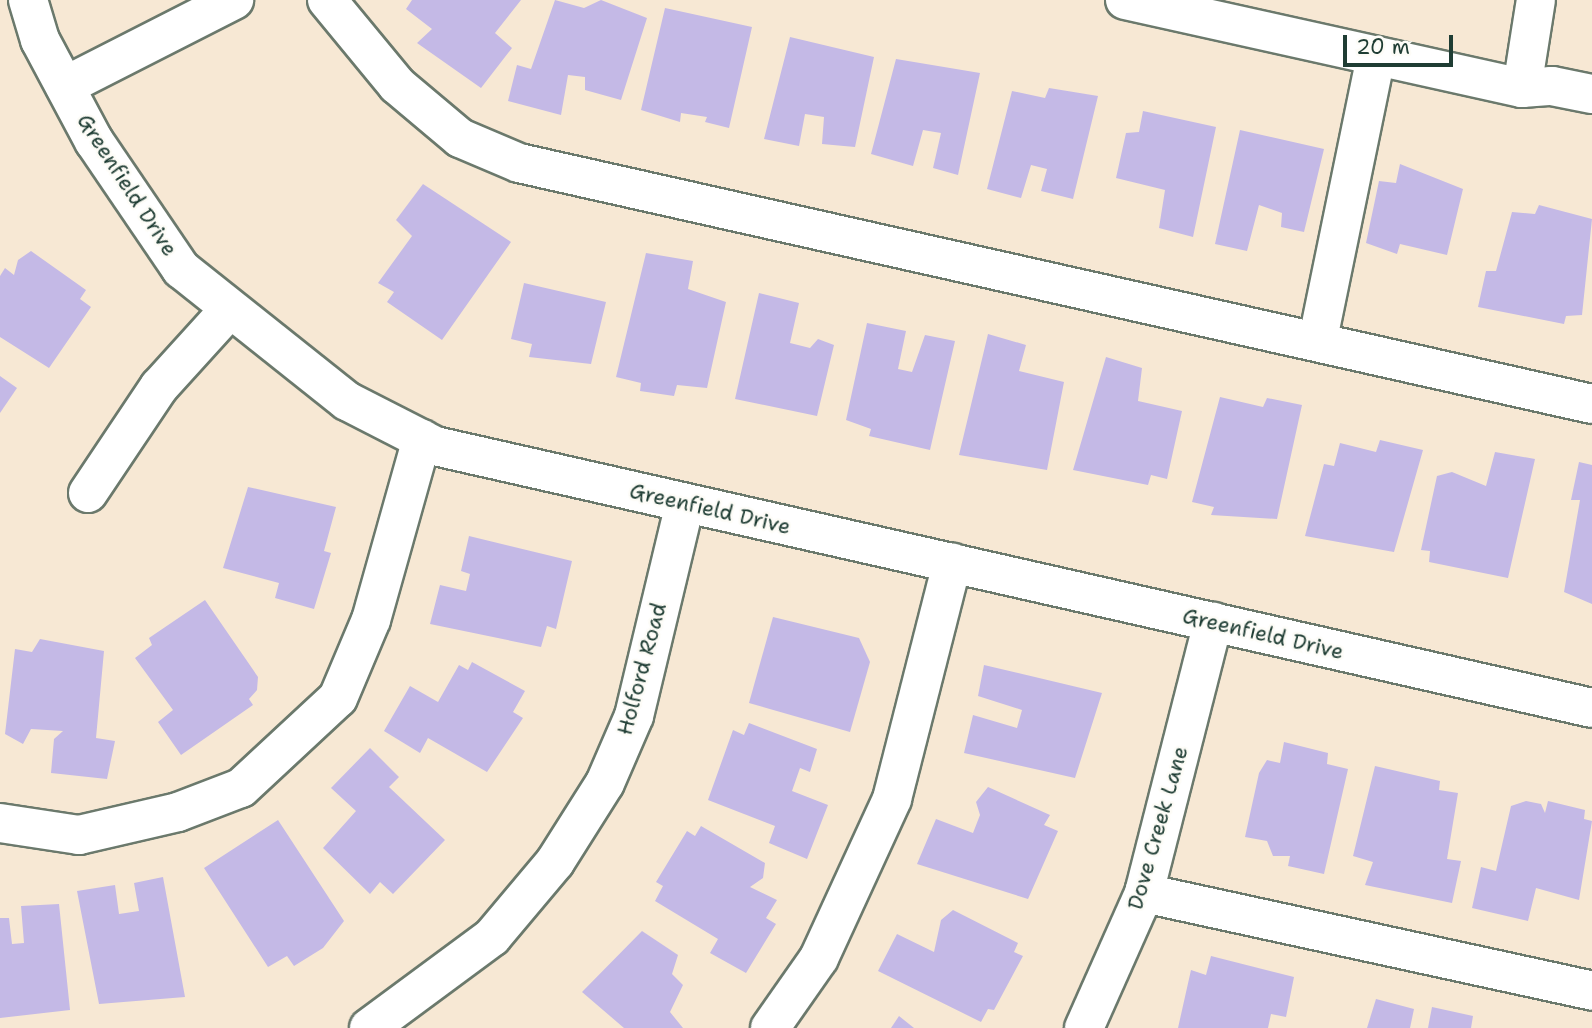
<!DOCTYPE html>
<html>
<head>
<meta charset="utf-8">
<style>
  body { margin:0 }
  #map { position:relative; width:1592px; height:1028px; overflow:hidden; background:#f7e8d4; font-family:"Shantell Sans",sans-serif }
  div>[style] { position:absolute }
  [style*='--x'] { left:calc(var(--x)*1px); top:calc(var(--y)*1px); width:calc(var(--w)*1px); rotate:calc(var(--a)*1deg) }
  .building>* { inset:0; background:#c4b9e6 }
  .roads { filter:drop-shadow(2px 0 #6b796c) drop-shadow(-2px 0 #6b796c) drop-shadow(0 2px #6b796c) drop-shadow(0 -2px #6b796c) }
  .minor>* { height:38px; margin:-19px; padding:0 19px; transform-origin:19px; border-radius:19px; background:#fff }
  span { translate:-50% -50%; white-space:nowrap; text-align:center; line-height:1.15; -webkit-text-stroke:5px #fdfcf7; paint-order:stroke }
  .street-label { font-size:21px; color:#1f3d34 }
  .scale { position:absolute; left:1343px; top:35px; width:110px; height:32px; box-sizing:border-box; border:4px solid #1f3d34; border-top:0; padding-left:9px; font-size:21px; line-height:24px; white-space:nowrap; color:#1f3d34; -webkit-text-stroke:5px #fdfcf7; paint-order:stroke }
</style>
</head>
<body>
<div id="map">
  <div class="building">
    <div style="clip-path:polygon(412px 0,521px 0,495px 33px,512px 48px,481px 88px,417px 43px,432px 29px,406px 9px)"></div>
    <div style="clip-path:polygon(555px 0,584px 8px,601px 0,647px 18px,621px 100px,585px 90px,585px 77px,568px 75px,561px 115px,508px 101px,517px 65px,531px 69px)"></div>
    <div style="clip-path:polygon(665px 8px,752px 27px,729px 128px,705px 122px,707px 117px,681px 113px,680px 122px,641px 110px)"></div>
    <div style="clip-path:polygon(790px 37px,874px 57px,855px 147px,822px 144px,824px 117px,805px 114px,799px 146px,764px 139px)"></div>
    <div style="clip-path:polygon(896px 59px,980px 73px,958px 175px,933px 168px,941px 133px,923px 130px,913px 166px,871px 154px)"></div>
    <div style="clip-path:polygon(1049px 88px,1098px 96px,1073px 199px,1041px 191px,1047px 169px,1031px 165px,1021px 198px,987px 189px,1012px 91px,1045px 98px)"></div>
    <div style="clip-path:polygon(1143px 111px,1216px 127px,1193px 237px,1159px 228px,1165px 190px,1116px 178px,1126px 133px,1139px 132px)"></div>
    <div style="clip-path:polygon(1240px 130px,1324px 149px,1304px 232px,1281px 227px,1282px 213px,1259px 205px,1247px 251px,1215px 244px)"></div>
    <div style="clip-path:polygon(1400px 164px,1463px 189px,1447px 255px,1400px 244px,1397px 254px,1366px 243px,1379px 181px,1396px 183px)"></div>
    <div style="clip-path:polygon(423px 184px,511px 242px,442px 340px,387px 302px,394px 292px,378px 283px,412px 236px,396px 220px)"></div>
    <div style="clip-path:polygon(1539px 205px,1592px 219px,1582px 315px,1566px 316px,1564px 324px,1478px 307px,1486px 271px,1496px 271px,1512px 212px,1535px 214px)"></div>
    <div style="clip-path:polygon(31px 251px,86px 290px,80px 299px,91px 307px,49px 368px,0 337px,0 276px,5px 268px,14px 275px,18px 260px)"></div>
    <div style="clip-path:polygon(646px 253px,693px 261px,688px 289px,726px 302px,707px 388px,677px 385px,674px 396px,640px 391px,641px 383px,616px 377px)"></div>
    <div style="clip-path:polygon(524px 283px,606px 302px,591px 364px,529px 357px,532px 344px,511px 339px)"></div>
    <div style="clip-path:polygon(759px 293px,799px 303px,790px 343px,810px 348px,818px 339px,834px 345px,817px 416px,735px 399px)"></div>
    <div style="clip-path:polygon(867px 323px,906px 331px,898px 369px,912px 372px,925px 335px,955px 341px,930px 450px,869px 436px,871px 429px,846px 420px)"></div>
    <div style="clip-path:polygon(988px 334px,1026px 345px,1019px 371px,1064px 382px,1047px 470px,959px 455px)"></div>
    <div style="clip-path:polygon(1106px 357px,1142px 368px,1138px 401px,1182px 411px,1167px 479px,1151px 475px,1148px 485px,1073px 470px)"></div>
    <div style="clip-path:polygon(0 376px,17px 388px,0 413px)"></div>
    <div style="clip-path:polygon(1220px 397px,1263px 407px,1267px 398px,1302px 405px,1277px 519px,1211px 515px,1214px 507px,1192px 502px)"></div>
    <div style="clip-path:polygon(1380px 440px,1423px 450px,1394px 552px,1305px 536px,1324px 464px,1334px 466px,1340px 443px,1376px 452px)"></div>
    <div style="clip-path:polygon(1495px 452px,1535px 459px,1508px 578px,1429px 562px,1430px 551px,1421px 550px,1437px 476px,1452px 472px,1486px 486px)"></div>
    <div style="clip-path:polygon(1579px 462px,1592px 465px,1592px 604px,1564px 592px,1580px 500px,1571px 500px)"></div>
    <div style="clip-path:polygon(248px 487px,336px 507px,324px 551px,331px 553px,314px 609px,275px 598px,279px 583px,223px 568px)"></div>
    <div style="clip-path:polygon(469px 536px,572px 561px,556px 629px,547px 626px,541px 647px,430px 624px,440px 585px,466px 591px,470px 574px,461px 571px)"></div>
    <div style="clip-path:polygon(205px 600px,258px 677px,257px 690px,249px 699px,253px 705px,181px 755px,158px 722px,173px 710px,135px 658px,152px 645px,149px 638px)"></div>
    <div style="clip-path:polygon(773px 617px,859px 638px,870px 662px,850px 732px,749px 703px)"></div>
    <div style="clip-path:polygon(40px 639px,104px 651px,96px 738px,115px 741px,107px 779px,51px 773px,54px 739px,63px 731px,31px 729px,23px 744px,5px 734px,15px 649px,32px 652px)"></div>
    <div style="clip-path:polygon(472px 662px,525px 691px,513px 712px,523px 718px,487px 772px,428px 738px,420px 753px,384px 731px,410px 686px,438px 702px,459px 665px,468px 670px)"></div>
    <div style="clip-path:polygon(984px 665px,1102px 693px,1075px 778px,964px 753px,973px 715px,1017px 728px,1022px 710px,978px 696px)"></div>
    <div style="clip-path:polygon(749px 723px,817px 749px,810px 772px,800px 768px,792px 791px,828px 805px,807px 859px,769px 843px,775px 826px,708px 800px,733px 730px,744px 735px)"></div>
    <div style="clip-path:polygon(1284px 742px,1328px 753px,1327px 764px,1348px 769px,1324px 874px,1288px 866px,1290px 856px,1273px 856px,1267px 841px,1245px 837px,1259px 773px,1267px 760px,1280px 763px)"></div>
    <div style="clip-path:polygon(370px 748px,399px 777px,389px 787px,445px 840px,393px 894px,380px 882px,370px 894px,323px 848px,356px 811px,331px 788px)"></div>
    <div style="clip-path:polygon(1375px 766px,1440px 781px,1439px 790px,1458px 793px,1447px 859px,1461px 861px,1452px 903px,1365px 885px,1373px 862px,1353px 856px)"></div>
    <div style="clip-path:polygon(988px 787px,1050px 815px,1044px 825px,1058px 831px,1028px 899px,917px 864px,936px 819px,973px 833px,980px 815px,976px 802px)"></div>
    <div style="clip-path:polygon(1526px 801px,1541px 804px,1545px 813px,1548px 801px,1585px 810px,1584px 819px,1592px 821px,1579px 900px,1536px 888px,1528px 921px,1472px 908px,1481px 867px,1496px 871px,1511px 806px)"></div>
    <div style="clip-path:polygon(278px 820px,344px 921px,323px 948px,294px 966px,287px 956px,268px 967px,204px 868px)"></div>
    <div style="clip-path:polygon(701px 826px,765px 863px,763px 878px,750px 887px,777px 900px,766px 918px,776px 924px,746px 973px,710px 953px,718px 939px,655px 901px,663px 886px,656px 882px,687px 831px,695px 836px)"></div>
    <div style="clip-path:polygon(163px 877px,185px 997px,99px 1004px,77px 891px,115px 885px,119px 914px,139px 911px,134px 883px)"></div>
    <div style="clip-path:polygon(59px 904px,70px 1010px,0 1018px,0 918px,9px 918px,12px 944px,24px 943px,21px 906px)"></div>
    <div style="clip-path:polygon(953px 910px,1018px 943px,1014px 952px,1023px 956px,994px 1010px,988px 1009px,981px 1022px,878px 971px,897px 934px,934px 952px,941px 920px)"></div>
    <div style="clip-path:polygon(642px 931px,678px 955px,672px 974px,683px 985px,670px 1012px,683px 1028px,624px 1028px,582px 992px)"></div>
    <div style="clip-path:polygon(1211px 956px,1294px 977px,1286px 1017px,1271px 1014px,1268px 1028px,1178px 1028px,1191px 970px,1206px 975px)"></div>
    <div style="clip-path:polygon(1376px 999px,1414px 1009px,1410px 1028px,1367px 1028px)"></div>
    <div style="clip-path:polygon(1432px 1007px,1473px 1016px,1471px 1028px,1428px 1028px)"></div>
    <div style="clip-path:polygon(899px 1016px,914px 1028px,891px 1028px)"></div>
  </div>
  <div class="roads">
    <div class="minor">
      <div style="--x:28;--y:0;--w:42;--a:73.3"></div>
      <div style="--x:40;--y:40;--w:115;--a:61.9"></div>
      <div style="--x:94;--y:141;--w:155;--a:55.8"></div>
      <div style="--x:181;--y:269;--w:212;--a:38.5"></div>
      <div style="--x:347;--y:401;--w:99;--a:27.1"></div>
      <div style="--x:435;--y:446;--w:1186;--a:12.76"></div>
      <div style="--x:327;--y:0;--w:110;--a:50.5"></div>
      <div style="--x:397;--y:85;--w:82;--a:40.1"></div>
      <div style="--x:460;--y:138;--w:64;--a:23"></div>
      <div style="--x:519;--y:163;--w:1100;--a:12.66"></div>
      <div style="--x:1125;--y:0;--w:407;--a:12.5"></div>
      <div style="--x:1522;--y:88;--w:30;--a:-4"></div>
      <div style="--x:1552;--y:86;--w:41;--a:11.3"></div>
      <div style="--x:65;--y:86;--w:190;--a:-27"></div>
      <div style="--x:1522;--y:88;--w:89;--a:-81"></div>
      <div style="--x:1318;--y:339;--w:289;--a:-78.4"></div>
      <div style="--x:88;--y:493;--w:128;--a:-56.2"></div>
      <div style="--x:159;--y:387;--w:103;--a:-47.8"></div>
      <div style="--x:0;--y:823;--w:80;--a:8.6"></div>
      <div style="--x:79;--y:835;--w:102;--a:-13.1"></div>
      <div style="--x:178;--y:812;--w:67;--a:-20.9"></div>
      <div style="--x:241;--y:788;--w:132;--a:-42.9"></div>
      <div style="--x:338;--y:698;--w:85;--a:-67.1"></div>
      <div style="--x:371;--y:620;--w:188;--a:-74.3"></div>
      <div style="--x:1144;--y:893;--w:459;--a:12.3"></div>
      <div style="--x:369;--y:1028;--w:153;--a:-36.5"></div>
      <div style="--x:492;--y:937;--w:98;--a:-50"></div>
      <div style="--x:555;--y:862;--w:93;--a:-57.7"></div>
      <div style="--x:605;--y:783;--w:73;--a:-66.6"></div>
      <div style="--x:634;--y:716;--w:218;--a:-76.5"></div>
      <div style="--x:770;--y:1028;--w:85;--a:-55"></div>
      <div style="--x:819;--y:958;--w:175;--a:-65.3"></div>
      <div style="--x:892;--y:799;--w:244;--a:-75.7"></div>
      <div style="--x:1084;--y:1028;--w:148;--a:-66"></div>
      <div style="--x:1144;--y:893;--w:280;--a:-75.7"></div>
    </div>
  </div>
  <div class="street-label">
    <span style="left:127px;top:185px;rotate:57deg">Greenfield Drive</span>
    <span style="left:710px;top:509px;rotate:13deg">Greenfield Drive</span>
    <span style="left:1263px;top:634px;rotate:13deg">Greenfield Drive</span>
    <span style="left:642px;top:669px;rotate:-75deg">Holford Road</span>
    <span style="left:1158px;top:828px;rotate:-74deg">Dove Creek Lane</span>
  </div>
  <div class="scale">20 m</div>
</div>
</body>
</html>
